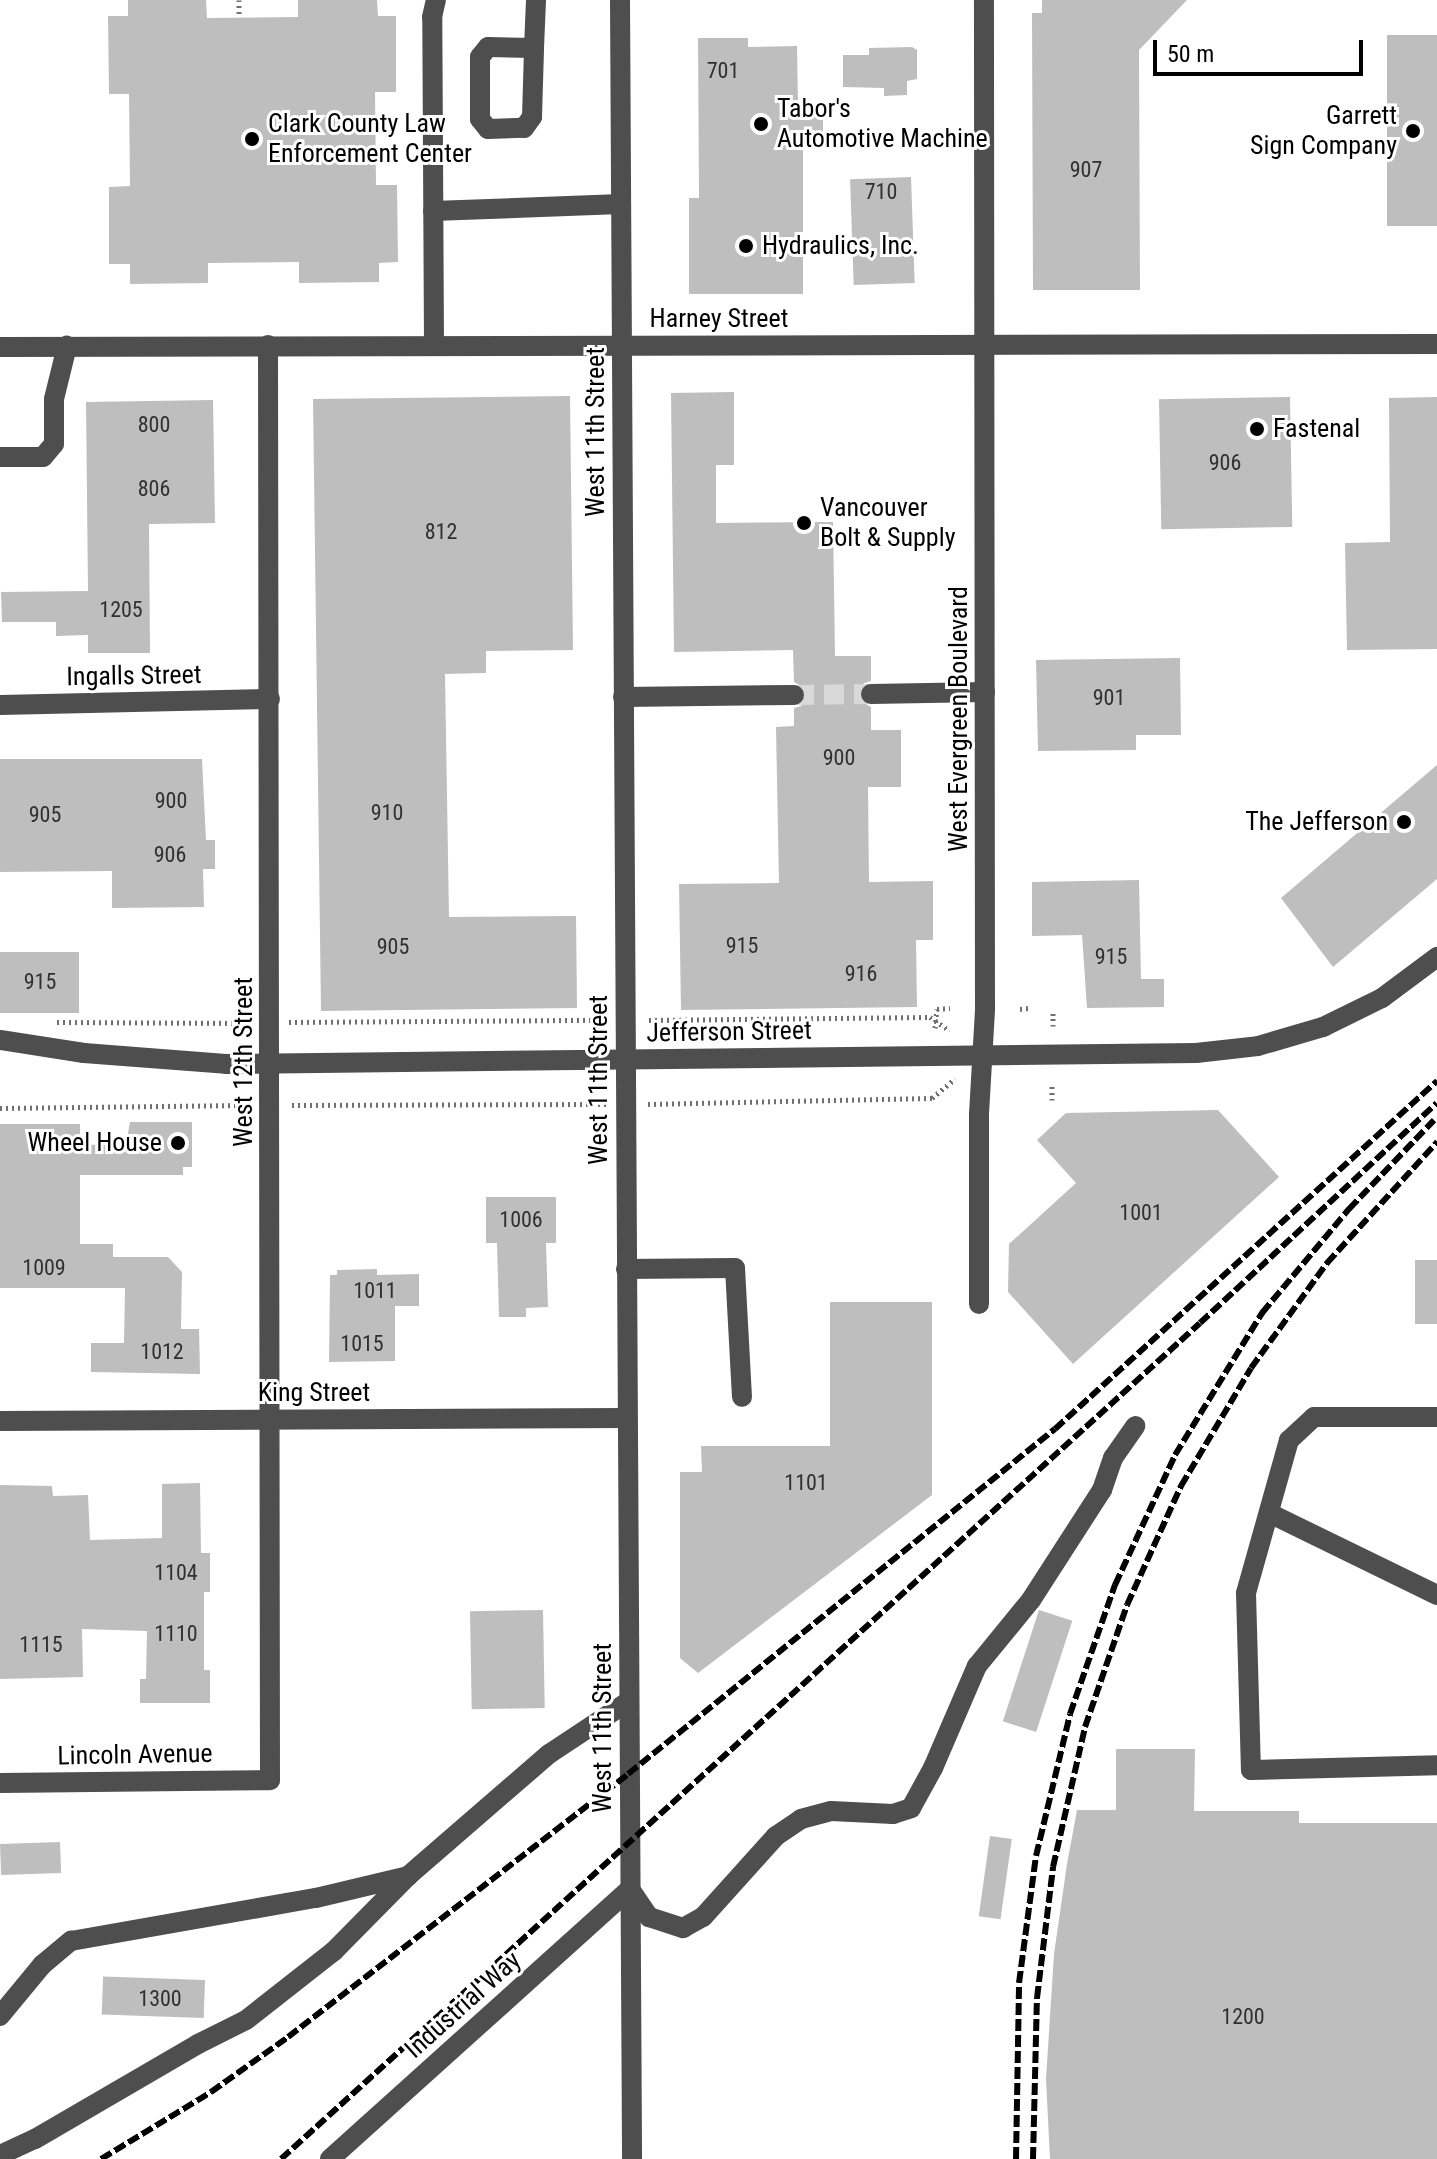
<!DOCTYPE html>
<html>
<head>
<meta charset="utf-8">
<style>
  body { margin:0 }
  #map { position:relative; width:1437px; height:2159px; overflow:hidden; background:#fff; font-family:"Roboto Condensed",sans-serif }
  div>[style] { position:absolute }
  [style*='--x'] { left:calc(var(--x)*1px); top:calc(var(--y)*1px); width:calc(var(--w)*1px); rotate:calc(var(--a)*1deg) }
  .building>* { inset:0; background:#bebebe; transform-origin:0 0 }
  .minor-tunnel>* { height:20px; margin-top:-10px; transform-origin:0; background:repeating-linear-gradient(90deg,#d9d9d9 0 20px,transparent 0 30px) }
  .path>* { height:5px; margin-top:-2.5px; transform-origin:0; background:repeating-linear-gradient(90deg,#707070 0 2px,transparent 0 6px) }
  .minor>* { height:20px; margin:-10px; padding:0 10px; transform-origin:10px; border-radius:10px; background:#4e4e4e }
  .rail>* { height:6px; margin-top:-3px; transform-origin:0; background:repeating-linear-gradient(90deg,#000 0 12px,transparent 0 16px) }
  .dots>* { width:22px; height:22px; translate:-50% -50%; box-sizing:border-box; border:4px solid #fff; border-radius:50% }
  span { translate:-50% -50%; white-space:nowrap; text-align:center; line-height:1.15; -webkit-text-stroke:6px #fff; paint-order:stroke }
  .number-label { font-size:22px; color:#303030 }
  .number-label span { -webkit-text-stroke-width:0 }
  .poi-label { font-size:26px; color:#000 }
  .left { translate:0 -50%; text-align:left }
  .right { translate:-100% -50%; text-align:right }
  .street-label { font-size:26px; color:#000 }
  .scale { position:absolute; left:1153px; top:40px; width:210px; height:36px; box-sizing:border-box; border:4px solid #000; border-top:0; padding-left:10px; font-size:24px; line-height:28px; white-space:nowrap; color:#000; -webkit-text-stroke:6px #fff; paint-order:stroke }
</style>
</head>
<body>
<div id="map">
  <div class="building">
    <div style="clip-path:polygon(128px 0,206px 0,207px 18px,298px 17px,298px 0,377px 0,378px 16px,396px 16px,396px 92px,375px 92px,376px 185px,397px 185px,398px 262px,379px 263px,379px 282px,299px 283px,299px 262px,208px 263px,208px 283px,130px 284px,130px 264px,109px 264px,109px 187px,130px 186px,129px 94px,109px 94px,108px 16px,128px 16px)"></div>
    <div style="clip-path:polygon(1042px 0,1187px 0,1139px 50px,1140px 290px,1033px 290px,1032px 13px,1042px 13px)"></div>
    <div style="left:1437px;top:35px;width:191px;height:50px;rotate:90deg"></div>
    <div style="clip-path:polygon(698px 38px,748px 38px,748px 47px,797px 46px,798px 104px,823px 104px,823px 142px,803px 142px,803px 294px,689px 294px,689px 198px,699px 198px)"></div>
    <div style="clip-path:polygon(912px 47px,917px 50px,917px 79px,907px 81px,907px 95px,884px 96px,884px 88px,843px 87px,843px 55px,869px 55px,869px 48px)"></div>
    <div style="left:911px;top:177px;width:106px;height:61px;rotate:88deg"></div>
    <div style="clip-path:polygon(734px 392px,734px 465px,716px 465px,716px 523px,833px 522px,835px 656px,871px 656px,871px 681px,864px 683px,858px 693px,860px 701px,871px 707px,871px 730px,901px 730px,901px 787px,868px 787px,869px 882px,933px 881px,933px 940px,916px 940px,917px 1007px,681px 1010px,679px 884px,779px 883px,776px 727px,794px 726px,794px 708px,801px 706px,807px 696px,805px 688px,794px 682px,793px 650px,674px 652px,671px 393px)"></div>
    <div style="clip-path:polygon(570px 396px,573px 650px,486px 651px,486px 673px,445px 674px,449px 917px,576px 916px,577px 1008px,321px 1011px,313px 399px)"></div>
    <div style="left:1290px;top:397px;width:130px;height:131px;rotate:89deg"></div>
    <div style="clip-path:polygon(1437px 397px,1437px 649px,1347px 650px,1345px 543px,1390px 542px,1389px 398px)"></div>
    <div style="clip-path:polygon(213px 400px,215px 523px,149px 524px,150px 653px,88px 653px,88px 635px,56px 636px,56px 622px,2px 622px,1px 592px,88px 591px,86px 402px)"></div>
    <div style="clip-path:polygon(1180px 658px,1181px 735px,1136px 735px,1136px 750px,1038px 751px,1036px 660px)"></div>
    <div style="clip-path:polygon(0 759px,202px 759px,206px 840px,215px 840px,215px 869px,203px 869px,204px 907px,112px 908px,112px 871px,0 872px)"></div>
    <div style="clip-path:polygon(1437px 765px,1437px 879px,1333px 967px,1281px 898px)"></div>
    <div style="clip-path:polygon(1139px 880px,1141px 979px,1164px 979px,1164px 1007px,1087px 1008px,1082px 935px,1032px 936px,1032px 882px)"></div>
    <div style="left:0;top:952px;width:79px;height:61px"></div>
    <div style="clip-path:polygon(1218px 1110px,1279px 1177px,1073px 1364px,1008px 1292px,1009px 1244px,1076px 1183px,1037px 1140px,1066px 1113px)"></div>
    <div style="clip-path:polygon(130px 1122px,192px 1122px,192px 1167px,183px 1167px,183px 1175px,80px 1175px,80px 1244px,113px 1244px,113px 1257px,168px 1257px,182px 1272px,181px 1329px,199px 1329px,200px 1374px,91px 1372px,91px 1343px,124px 1343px,125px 1288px,0 1288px,0 1124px,80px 1124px,80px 1145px,126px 1144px)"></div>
    <div style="clip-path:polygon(486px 1197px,556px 1197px,556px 1243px,546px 1243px,548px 1307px,526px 1308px,526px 1317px,499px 1317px,497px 1243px,486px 1243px)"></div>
    <div style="left:1415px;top:1260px;width:22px;height:64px"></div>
    <div style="clip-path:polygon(377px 1269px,377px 1275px,419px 1274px,419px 1306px,395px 1306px,395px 1361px,329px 1362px,330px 1275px,337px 1275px,337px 1270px)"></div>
    <div style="clip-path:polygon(830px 1302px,932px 1302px,932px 1495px,698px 1673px,680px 1658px,680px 1472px,702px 1472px,701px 1446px,830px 1446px)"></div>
    <div style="clip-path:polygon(200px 1483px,201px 1553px,210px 1553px,210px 1592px,204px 1592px,204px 1670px,210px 1670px,210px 1703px,140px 1703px,140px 1679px,146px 1679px,147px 1631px,82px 1629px,83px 1677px,0 1679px,0 1485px,52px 1486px,53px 1496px,88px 1495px,90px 1540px,162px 1538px,162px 1484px)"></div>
    <div style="left:543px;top:1610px;width:98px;height:73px;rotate:89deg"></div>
    <div style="left:1039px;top:1610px;width:35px;height:117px;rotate:18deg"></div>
    <div style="clip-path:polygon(1116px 1749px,1195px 1749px,1194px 1811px,1299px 1811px,1299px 1823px,1437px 1823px,1437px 2159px,1050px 2159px,1046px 2079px,1054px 1954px,1067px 1864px,1077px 1810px,1116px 1810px)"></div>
    <div style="left:990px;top:1836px;width:22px;height:81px;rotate:8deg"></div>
    <div style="left:60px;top:1842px;width:31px;height:60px;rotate:88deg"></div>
    <div style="left:205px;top:1980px;width:38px;height:102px;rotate:92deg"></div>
  </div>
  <div class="minor-tunnel">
    <div style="--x:794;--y:695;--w:77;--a:-0.7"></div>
  </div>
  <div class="path">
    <div style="--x:239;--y:0;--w:17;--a:90"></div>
    <div style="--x:1020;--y:1009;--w:9;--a:-6"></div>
    <div style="--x:1053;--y:1013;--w:13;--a:90"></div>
    <div style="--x:649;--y:1020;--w:281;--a:-0.6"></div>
    <div style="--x:930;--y:1017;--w:24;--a:35"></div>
    <div style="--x:57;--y:1022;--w:190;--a:0.3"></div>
    <div style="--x:289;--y:1022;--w:314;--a:-0.4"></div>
    <div style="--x:935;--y:1028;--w:19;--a:-84"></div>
    <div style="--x:937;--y:1009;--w:13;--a:-4"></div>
    <div style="--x:1052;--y:1100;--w:15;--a:-90"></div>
    <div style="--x:648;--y:1104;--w:284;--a:-1.2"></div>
    <div style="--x:932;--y:1098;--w:30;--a:-40"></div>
    <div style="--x:292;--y:1105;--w:314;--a:-0.2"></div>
    <div style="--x:0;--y:1108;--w:246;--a:-0.7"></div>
  </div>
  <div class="minor">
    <div style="--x:620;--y:0;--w:2159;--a:89.68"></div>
    <div style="--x:534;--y:48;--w:46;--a:-178.8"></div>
    <div style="--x:488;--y:47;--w:13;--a:129"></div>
    <div style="--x:480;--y:57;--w:62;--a:90"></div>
    <div style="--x:480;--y:119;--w:13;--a:51"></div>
    <div style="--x:488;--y:129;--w:36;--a:-2"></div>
    <div style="--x:524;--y:128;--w:14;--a:-54"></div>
    <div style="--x:532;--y:117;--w:69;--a:-88.3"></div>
    <div style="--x:534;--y:48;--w:48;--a:-87.6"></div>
    <div style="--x:433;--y:211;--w:188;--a:-2.1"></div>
    <div style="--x:434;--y:345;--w:328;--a:-90.3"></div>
    <div style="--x:432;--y:17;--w:17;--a:-77"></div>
    <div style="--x:0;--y:347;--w:1437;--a:-0.12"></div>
    <div style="--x:0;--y:457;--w:43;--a:0"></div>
    <div style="--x:43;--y:457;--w:17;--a:-50"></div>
    <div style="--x:54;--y:444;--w:45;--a:-90"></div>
    <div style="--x:54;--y:399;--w:55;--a:-76.2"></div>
    <div style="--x:871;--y:694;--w:114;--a:-1"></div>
    <div style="--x:623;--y:697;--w:171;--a:-0.7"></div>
    <div style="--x:0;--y:705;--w:270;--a:-1.3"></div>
    <div style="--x:0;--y:1040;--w:85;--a:8.8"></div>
    <div style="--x:84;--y:1053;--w:142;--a:4.4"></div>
    <div style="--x:226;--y:1064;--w:970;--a:-0.65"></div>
    <div style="--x:1196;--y:1053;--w:62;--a:-6.4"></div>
    <div style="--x:1258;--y:1046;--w:68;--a:-16.3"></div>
    <div style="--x:1323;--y:1027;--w:66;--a:-26.2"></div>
    <div style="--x:1382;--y:998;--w:69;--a:-36.7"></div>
    <div style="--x:626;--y:1269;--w:109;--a:-0.5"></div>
    <div style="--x:735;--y:1268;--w:129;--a:86.9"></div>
    <div style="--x:979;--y:1304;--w:190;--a:-90"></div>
    <div style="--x:979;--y:1114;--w:105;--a:-86.7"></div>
    <div style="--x:985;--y:1009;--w:1009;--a:-90.06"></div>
    <div style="--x:1437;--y:1417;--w:123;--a:180"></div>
    <div style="--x:1314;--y:1417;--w:34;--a:137"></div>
    <div style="--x:1289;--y:1440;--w:159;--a:105.7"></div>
    <div style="--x:1246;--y:1593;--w:177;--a:88.4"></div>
    <div style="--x:1251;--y:1770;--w:186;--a:-1.5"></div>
    <div style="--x:0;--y:1421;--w:627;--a:-0.27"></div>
    <div style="--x:1269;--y:1513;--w:187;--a:26"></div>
    <div style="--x:0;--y:1783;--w:270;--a:-0.6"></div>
    <div style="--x:270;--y:1780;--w:1435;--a:-90.08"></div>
    <div style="--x:0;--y:2016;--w:66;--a:-50.5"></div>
    <div style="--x:42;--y:1965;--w:38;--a:-40"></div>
    <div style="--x:71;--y:1941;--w:249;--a:-10"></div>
    <div style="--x:316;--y:1898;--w:95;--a:-13.4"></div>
    <div style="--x:0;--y:2155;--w:38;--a:-25"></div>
    <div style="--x:35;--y:2139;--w:189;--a:-30.2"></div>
    <div style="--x:198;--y:2044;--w:54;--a:-26.6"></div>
    <div style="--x:246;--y:2020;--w:112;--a:-38.1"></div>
    <div style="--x:334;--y:1951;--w:105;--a:-45.4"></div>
    <div style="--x:408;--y:1876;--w:186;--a:-40.9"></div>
    <div style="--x:549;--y:1754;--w:96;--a:-33.5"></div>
    <div style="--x:330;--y:2159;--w:404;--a:-42"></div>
    <div style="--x:630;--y:1889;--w:34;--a:56"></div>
    <div style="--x:649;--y:1917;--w:36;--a:18"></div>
    <div style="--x:683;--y:1928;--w:23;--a:-29"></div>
    <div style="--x:703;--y:1917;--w:109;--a:-48"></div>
    <div style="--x:776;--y:1836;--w:30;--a:-34"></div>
    <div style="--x:801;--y:1819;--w:31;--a:-15"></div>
    <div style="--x:831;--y:1811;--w:62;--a:2.8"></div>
    <div style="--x:893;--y:1814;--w:19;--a:-18"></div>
    <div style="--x:911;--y:1808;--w:46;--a:-61.2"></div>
    <div style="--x:933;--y:1768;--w:111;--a:-66.7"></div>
    <div style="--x:977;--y:1666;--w:85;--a:-50.7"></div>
    <div style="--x:1031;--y:1600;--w:131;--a:-57.2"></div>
    <div style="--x:1102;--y:1490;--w:34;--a:-71"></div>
    <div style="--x:1113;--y:1458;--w:39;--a:-55"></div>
  </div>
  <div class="rail">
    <div style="--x:101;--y:2159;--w:129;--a:-31.3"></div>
    <div style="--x:211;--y:2092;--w:95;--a:-35.5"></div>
    <div style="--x:288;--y:2037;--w:430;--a:-37.7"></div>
    <div style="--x:628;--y:1774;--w:549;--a:-38.94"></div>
    <div style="--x:1055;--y:1429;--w:517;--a:-42.33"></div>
    <div style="--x:281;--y:2159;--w:1242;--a:-42.29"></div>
    <div style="--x:1200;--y:1323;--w:323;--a:-42.9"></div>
    <div style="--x:1016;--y:2159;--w:176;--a:-89"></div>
    <div style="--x:1019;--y:1983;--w:128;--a:-82.4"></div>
    <div style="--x:1036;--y:1856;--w:146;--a:-76.5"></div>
    <div style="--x:1070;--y:1714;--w:137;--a:-70.8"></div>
    <div style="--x:1115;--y:1585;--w:143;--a:-65.2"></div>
    <div style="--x:1175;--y:1455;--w:167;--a:-58.5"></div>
    <div style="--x:1262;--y:1313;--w:136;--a:-50.1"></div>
    <div style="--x:1349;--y:1209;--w:123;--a:-46.3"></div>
    <div style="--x:1033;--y:2159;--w:161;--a:-88.6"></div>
    <div style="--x:1037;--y:1998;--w:132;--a:-83"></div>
    <div style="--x:1053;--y:1867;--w:144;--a:-77.1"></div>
    <div style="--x:1085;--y:1727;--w:129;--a:-71"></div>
    <div style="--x:1127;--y:1605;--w:131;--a:-65.6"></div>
    <div style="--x:1181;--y:1486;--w:137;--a:-59.3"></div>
    <div style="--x:1251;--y:1368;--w:130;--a:-54.1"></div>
    <div style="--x:1327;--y:1263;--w:164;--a:-47.7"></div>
  </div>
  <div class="dots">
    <div style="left:761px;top:124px;background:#000"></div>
    <div style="left:1413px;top:131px;background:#000"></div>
    <div style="left:252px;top:139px;background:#000"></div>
    <div style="left:746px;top:246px;background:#000"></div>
    <div style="left:1257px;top:429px;background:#000"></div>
    <div style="left:804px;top:523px;background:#000"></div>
    <div style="left:1404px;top:822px;background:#000"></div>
    <div style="left:178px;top:1143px;background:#000"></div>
  </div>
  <div class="number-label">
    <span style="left:723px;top:71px">701</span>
    <span style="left:1086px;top:170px">907</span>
    <span style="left:881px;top:192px">710</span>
    <span style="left:154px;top:425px">800</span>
    <span style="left:1225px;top:463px">906</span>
    <span style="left:154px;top:489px">806</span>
    <span style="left:441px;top:532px">812</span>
    <span style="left:121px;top:610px">1205</span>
    <span style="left:1109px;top:698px">901</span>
    <span style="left:839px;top:758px">900</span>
    <span style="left:171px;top:801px">900</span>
    <span style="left:387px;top:813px">910</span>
    <span style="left:45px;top:815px">905</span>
    <span style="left:170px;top:855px">906</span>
    <span style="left:742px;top:946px">915</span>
    <span style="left:393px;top:947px">905</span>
    <span style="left:1111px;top:957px">915</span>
    <span style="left:861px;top:974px">916</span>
    <span style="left:40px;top:982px">915</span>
    <span style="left:1141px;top:1213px">1001</span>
    <span style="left:521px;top:1220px">1006</span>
    <span style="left:44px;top:1268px">1009</span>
    <span style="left:375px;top:1291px">1011</span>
    <span style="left:362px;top:1344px">1015</span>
    <span style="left:162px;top:1352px">1012</span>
    <span style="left:806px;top:1483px">1101</span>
    <span style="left:176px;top:1573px">1104</span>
    <span style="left:176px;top:1634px">1110</span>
    <span style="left:41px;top:1645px">1115</span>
    <span style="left:160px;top:1999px">1300</span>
    <span style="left:1243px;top:2017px">1200</span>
  </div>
  <div class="poi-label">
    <span class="left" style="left:777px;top:124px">Tabor's<br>Automotive Machine</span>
    <span class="right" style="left:1397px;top:131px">Garrett<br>Sign Company</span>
    <span class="left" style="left:268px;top:139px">Clark County Law<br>Enforcement Center</span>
    <span class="left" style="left:762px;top:246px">Hydraulics, Inc.</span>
    <span class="left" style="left:1273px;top:429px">Fastenal</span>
    <span class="left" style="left:820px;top:523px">Vancouver<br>Bolt &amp; Supply</span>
    <span class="right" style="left:1388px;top:822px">The Jefferson</span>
    <span class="right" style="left:162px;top:1143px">Wheel House</span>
  </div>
  <div class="street-label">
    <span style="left:719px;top:319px">Harney Street</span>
    <span style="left:596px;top:432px;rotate:-90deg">West 11th Street</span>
    <span style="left:134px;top:676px;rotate:-1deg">Ingalls Street</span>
    <span style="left:959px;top:719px;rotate:-90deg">West Evergreen Boulevard</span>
    <span style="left:729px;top:1032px;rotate:-1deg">Jefferson Street</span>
    <span style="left:244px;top:1062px;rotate:-90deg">West 12th Street</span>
    <span style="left:599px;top:1080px;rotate:-90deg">West 11th Street</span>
    <span style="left:314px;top:1393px">King Street</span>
    <span style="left:603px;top:1728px;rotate:-90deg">West 11th Street</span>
    <span style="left:135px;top:1755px;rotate:-1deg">Lincoln Avenue</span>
    <span style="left:463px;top:2005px;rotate:-42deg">Industrial Way</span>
  </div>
  <div class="scale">50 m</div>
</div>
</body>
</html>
